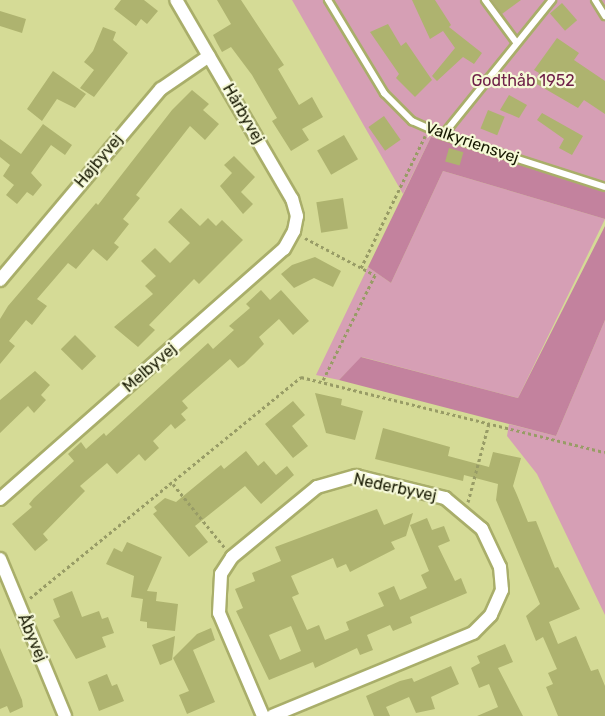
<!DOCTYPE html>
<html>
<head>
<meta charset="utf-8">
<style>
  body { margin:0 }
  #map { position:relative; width:605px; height:716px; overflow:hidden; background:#d5db96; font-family:Rubik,sans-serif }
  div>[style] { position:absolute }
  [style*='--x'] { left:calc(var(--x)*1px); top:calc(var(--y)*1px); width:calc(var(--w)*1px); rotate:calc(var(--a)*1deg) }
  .green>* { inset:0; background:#d69fb5 }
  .forest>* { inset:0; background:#c3829e }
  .building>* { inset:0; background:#aeb36f; transform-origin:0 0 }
  .path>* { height:3px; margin-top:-1.5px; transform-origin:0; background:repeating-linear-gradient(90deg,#989c66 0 3px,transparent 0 6px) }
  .roads { filter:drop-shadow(2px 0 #a9ae6a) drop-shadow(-2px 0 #a9ae6a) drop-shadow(0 2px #a9ae6a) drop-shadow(0 -2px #a9ae6a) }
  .service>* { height:6px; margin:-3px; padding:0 3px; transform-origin:3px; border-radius:3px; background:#fff }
  .minor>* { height:12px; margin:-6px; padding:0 6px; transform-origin:6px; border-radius:6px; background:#fff }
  span { translate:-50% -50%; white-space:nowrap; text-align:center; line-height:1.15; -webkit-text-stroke:4.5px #f6f9d7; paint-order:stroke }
  .park-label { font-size:16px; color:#6f2149 }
  .street-label { font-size:16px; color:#161800 }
</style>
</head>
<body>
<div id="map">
  <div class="green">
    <div style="clip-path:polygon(292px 0,605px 0,605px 192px,431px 137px,403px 194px)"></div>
    <div style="clip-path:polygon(443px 171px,605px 219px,518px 398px,362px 357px,339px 380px,316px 375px,368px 267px,391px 283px)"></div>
    <div style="clip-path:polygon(605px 320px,605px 615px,537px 474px,507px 436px,509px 424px,556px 436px)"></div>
  </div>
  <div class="forest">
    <div style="clip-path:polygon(431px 137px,605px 192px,605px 219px,443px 171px,391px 283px,368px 267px)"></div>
    <div style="clip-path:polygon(605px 226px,605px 320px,556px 436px,339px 380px,361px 357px,518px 398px)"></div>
  </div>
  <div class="building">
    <div style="clip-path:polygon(121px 0,144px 0,158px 11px,147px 24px,141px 19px,136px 26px,114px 9px)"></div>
    <div style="clip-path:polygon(217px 0,241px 0,284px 65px,278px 69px,299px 105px,312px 97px,323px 117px,302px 129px,309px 140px,291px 151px,272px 121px,277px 118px,252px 75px,231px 47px,222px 52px,217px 43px,213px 35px,231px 24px)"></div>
    <div style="clip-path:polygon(412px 0,435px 0,451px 25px,449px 27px,482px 53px,474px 64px,463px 57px,437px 81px,432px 76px,455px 48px,443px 31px,430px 39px)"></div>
    <div style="clip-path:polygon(492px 0,521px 0,502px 14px)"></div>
    <div style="left:562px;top:3px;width:23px;height:16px;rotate:49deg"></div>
    <div style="clip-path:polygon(0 11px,26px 19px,22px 33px,0 26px)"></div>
    <div style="clip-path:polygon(388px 24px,401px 46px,406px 42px,432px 80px,415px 97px,396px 78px,399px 74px,370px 32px)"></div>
    <div style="clip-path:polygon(103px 27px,116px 32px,113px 40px,128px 53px,94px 97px,80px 88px,94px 70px,84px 62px,93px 51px)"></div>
    <div style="clip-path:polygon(557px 38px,579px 53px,574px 60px,605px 81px,605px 114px,584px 100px,578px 108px,535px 83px,539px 73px,534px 70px)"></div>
    <div style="clip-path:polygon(53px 71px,86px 94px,75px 108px,57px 99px,42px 121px,27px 109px)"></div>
    <div style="clip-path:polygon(192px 90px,209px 104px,203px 110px,219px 124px,205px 140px,190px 126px,136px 195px,140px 198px,123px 219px,129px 224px,114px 243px,119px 247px,107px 261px,93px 249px,76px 269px,68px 263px,37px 299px,47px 306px,32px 325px,26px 320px,9px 341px,15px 346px,0 364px,0 319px,8px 306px,96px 203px,98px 205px,172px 110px)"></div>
    <div style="clip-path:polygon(509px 95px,527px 105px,519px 118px,500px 110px)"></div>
    <div style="left:488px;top:110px;width:18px;height:20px;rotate:22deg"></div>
    <div style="clip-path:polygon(542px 113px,583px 136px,572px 155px,559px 148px,564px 139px,537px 120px)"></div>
    <div style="left:384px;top:116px;width:29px;height:19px;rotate:55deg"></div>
    <div style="clip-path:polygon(43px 124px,72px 145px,65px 155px,51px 145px,31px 173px,42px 185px,33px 196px,27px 192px,17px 204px,6px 195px,14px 185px,3px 176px,10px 165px,0 157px,0 139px,21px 154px)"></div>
    <div style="left:344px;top:135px;width:28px;height:31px;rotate:60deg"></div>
    <div style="left:449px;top:148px;width:15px;height:14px;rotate:16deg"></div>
    <div style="clip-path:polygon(234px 156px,255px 177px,241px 192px,253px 204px,243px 214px,220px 186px,232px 173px,224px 165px)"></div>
    <div style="left:343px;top:198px;width:31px;height:27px;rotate:81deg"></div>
    <div style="clip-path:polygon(181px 208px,200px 226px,208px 218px,216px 226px,222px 220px,243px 240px,199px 284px,194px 279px,149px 325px,155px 330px,138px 347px,114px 327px,153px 294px,145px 286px,156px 276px,141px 261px,155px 248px,170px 263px,190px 243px,168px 222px)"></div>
    <div style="clip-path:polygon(315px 257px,341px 271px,333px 287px,314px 278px,294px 288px,281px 274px,292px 265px)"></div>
    <div style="clip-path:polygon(261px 290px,270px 300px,281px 290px,309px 321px,293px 335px,279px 319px,259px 337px,264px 344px,244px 364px,238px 368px,230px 359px,182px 401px,188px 408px,181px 414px,186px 420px,175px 429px,171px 424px,153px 441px,159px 448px,145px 461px,139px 454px,117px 474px,107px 463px,80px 486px,85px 491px,43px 534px,48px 540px,35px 551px,12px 524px,32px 507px,29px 504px,34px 498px,74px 461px,68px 454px,81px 442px,86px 449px,104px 433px,106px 436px,208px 343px,213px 349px,234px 330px,229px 326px,250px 308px,246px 304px)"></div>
    <div style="left:75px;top:335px;width:30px;height:20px;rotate:45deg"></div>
    <div style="clip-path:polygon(35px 371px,50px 385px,41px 395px,46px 400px,34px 413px,28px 406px,0 433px,0 400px)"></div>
    <div style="clip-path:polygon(315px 393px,342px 399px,341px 405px,363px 411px,355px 440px,326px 433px)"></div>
    <div style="clip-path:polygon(293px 401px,305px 415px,292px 426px,308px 446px,293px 458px,265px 424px)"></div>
    <div style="clip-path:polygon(383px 428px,450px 447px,448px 456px,489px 467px,493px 452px,521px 458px,513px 486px,517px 495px,528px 522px,536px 521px,555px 568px,558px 567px,580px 609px,549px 622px,558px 644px,576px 636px,591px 671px,598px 669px,605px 686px,605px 716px,558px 716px,546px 687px,553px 684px,548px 673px,557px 669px,543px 637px,536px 641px,526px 616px,540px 604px,496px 500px,498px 484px,464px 475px,463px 481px,375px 459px)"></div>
    <div style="clip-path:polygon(246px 451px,258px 466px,264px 461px,276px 475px,287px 466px,294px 475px,261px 504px,245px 486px,195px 526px,208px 542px,189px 557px,153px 514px,157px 511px,154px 507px,165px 498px,176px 502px,221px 465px,224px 469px)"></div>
    <div style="clip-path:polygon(evenodd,377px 509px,384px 525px,413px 513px,406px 536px,391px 542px,395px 549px,350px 572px,346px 564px,337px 568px,333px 558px,291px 576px,299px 594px,292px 597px,307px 630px,319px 625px,325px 640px,349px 630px,346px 622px,384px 606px,378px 593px,394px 586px,400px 600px,427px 588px,421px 575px,429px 571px,410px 525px,427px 518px,432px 530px,444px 526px,450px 541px,438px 546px,455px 581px,461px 578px,467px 593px,410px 617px,412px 623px,393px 631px,390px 625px,367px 635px,373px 650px,360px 655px,357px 648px,315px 668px,313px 662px,269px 680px,236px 611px,243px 608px,235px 589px,255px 581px,252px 573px,281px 561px,275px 547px,377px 509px,291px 626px,301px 651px,280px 660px,269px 635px,291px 626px)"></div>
    <div style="clip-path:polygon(127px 542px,162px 557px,147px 591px,157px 592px,156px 601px,178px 604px,175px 631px,147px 628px,147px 622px,140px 621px,143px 599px,131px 597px,134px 576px,106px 564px,114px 548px,122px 552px)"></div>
    <div style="clip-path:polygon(72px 591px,82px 617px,99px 611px,102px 619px,108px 617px,114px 633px,102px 637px,106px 647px,76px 659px,53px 620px,60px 617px,53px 599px)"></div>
    <div style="clip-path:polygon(211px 628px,215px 640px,193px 650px,215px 702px,187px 714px,179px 695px,189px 691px,173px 658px,197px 634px)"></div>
    <div style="clip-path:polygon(175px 636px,172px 660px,160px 665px,152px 645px)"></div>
    <div style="clip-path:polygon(505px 644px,513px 662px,498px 668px,523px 716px,477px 716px,498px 707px,489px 684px,479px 688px,471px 668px,480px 663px,477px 656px)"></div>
    <div style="clip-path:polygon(0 648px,22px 700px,23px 707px,10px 713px,7px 706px,0 709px)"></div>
    <div style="clip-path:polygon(451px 666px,459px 684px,431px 697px,435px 709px,416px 713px,409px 697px,386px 707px,390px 716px,374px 716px,366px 696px,400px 681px,412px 678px,414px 682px)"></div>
    <div style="clip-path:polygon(107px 674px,112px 686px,117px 684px,124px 701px,99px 711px,88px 682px)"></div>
  </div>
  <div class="path">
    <div style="--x:305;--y:238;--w:79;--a:27.9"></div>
    <div style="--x:375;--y:275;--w:117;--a:116.3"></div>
    <div style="--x:361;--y:268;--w:147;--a:-64.1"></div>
    <div style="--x:173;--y:484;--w:82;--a:50.9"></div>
    <div style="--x:468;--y:502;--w:82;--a:-75.1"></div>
    <div style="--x:30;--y:598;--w:350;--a:-39.2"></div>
    <div style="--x:301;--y:377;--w:313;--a:13.9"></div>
  </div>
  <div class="roads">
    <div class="service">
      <div style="--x:328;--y:0;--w:109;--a:58.9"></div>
      <div style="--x:384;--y:93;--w:40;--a:45"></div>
      <div style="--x:412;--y:121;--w:34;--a:24"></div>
      <div style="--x:443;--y:135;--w:170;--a:17.8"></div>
      <div style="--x:485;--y:0;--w:52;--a:53.6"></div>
      <div style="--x:595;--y:0;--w:19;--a:58"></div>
      <div style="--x:443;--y:135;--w:174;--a:-51.1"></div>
    </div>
    <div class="minor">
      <div style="--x:0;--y:280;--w:250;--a:-49.9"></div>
      <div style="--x:161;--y:89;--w:58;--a:-34.5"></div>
      <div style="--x:0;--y:499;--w:378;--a:-41.4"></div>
      <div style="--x:284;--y:249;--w:21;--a:-61"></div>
      <div style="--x:294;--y:231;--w:15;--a:-79"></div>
      <div style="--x:297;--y:216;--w:18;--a:-106"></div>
      <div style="--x:292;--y:199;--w:230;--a:-120.2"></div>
      <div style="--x:0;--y:559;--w:170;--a:67.5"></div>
      <div style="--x:263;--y:716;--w:112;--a:-113.1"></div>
      <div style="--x:219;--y:613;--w:39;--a:-87"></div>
      <div style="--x:221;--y:574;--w:20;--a:-57"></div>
      <div style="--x:232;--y:557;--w:110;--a:-39.5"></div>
      <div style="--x:317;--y:487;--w:41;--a:-15.8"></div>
      <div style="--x:356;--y:476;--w:92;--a:13.9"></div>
      <div style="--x:445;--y:498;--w:48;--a:40"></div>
      <div style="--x:482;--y:529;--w:42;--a:64.7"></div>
      <div style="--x:500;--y:567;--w:23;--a:85"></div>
      <div style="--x:502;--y:590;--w:27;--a:114"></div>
      <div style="--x:491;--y:615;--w:25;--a:135"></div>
      <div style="--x:473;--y:633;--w:217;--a:157.6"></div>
    </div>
  </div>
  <div class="park-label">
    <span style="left:523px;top:81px">Godthåb 1952</span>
  </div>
  <div class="street-label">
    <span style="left:243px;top:114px;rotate:60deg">Hårbyvej</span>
    <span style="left:472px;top:143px;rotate:19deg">Valkyriensvej</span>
    <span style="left:99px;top:161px;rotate:-50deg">Højbyvej</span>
    <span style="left:150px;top:368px;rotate:-41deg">Melbyvej</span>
    <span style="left:395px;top:488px;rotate:12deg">Nederbyvej</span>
    <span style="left:32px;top:638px;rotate:67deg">Åbyvej</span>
  </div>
</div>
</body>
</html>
